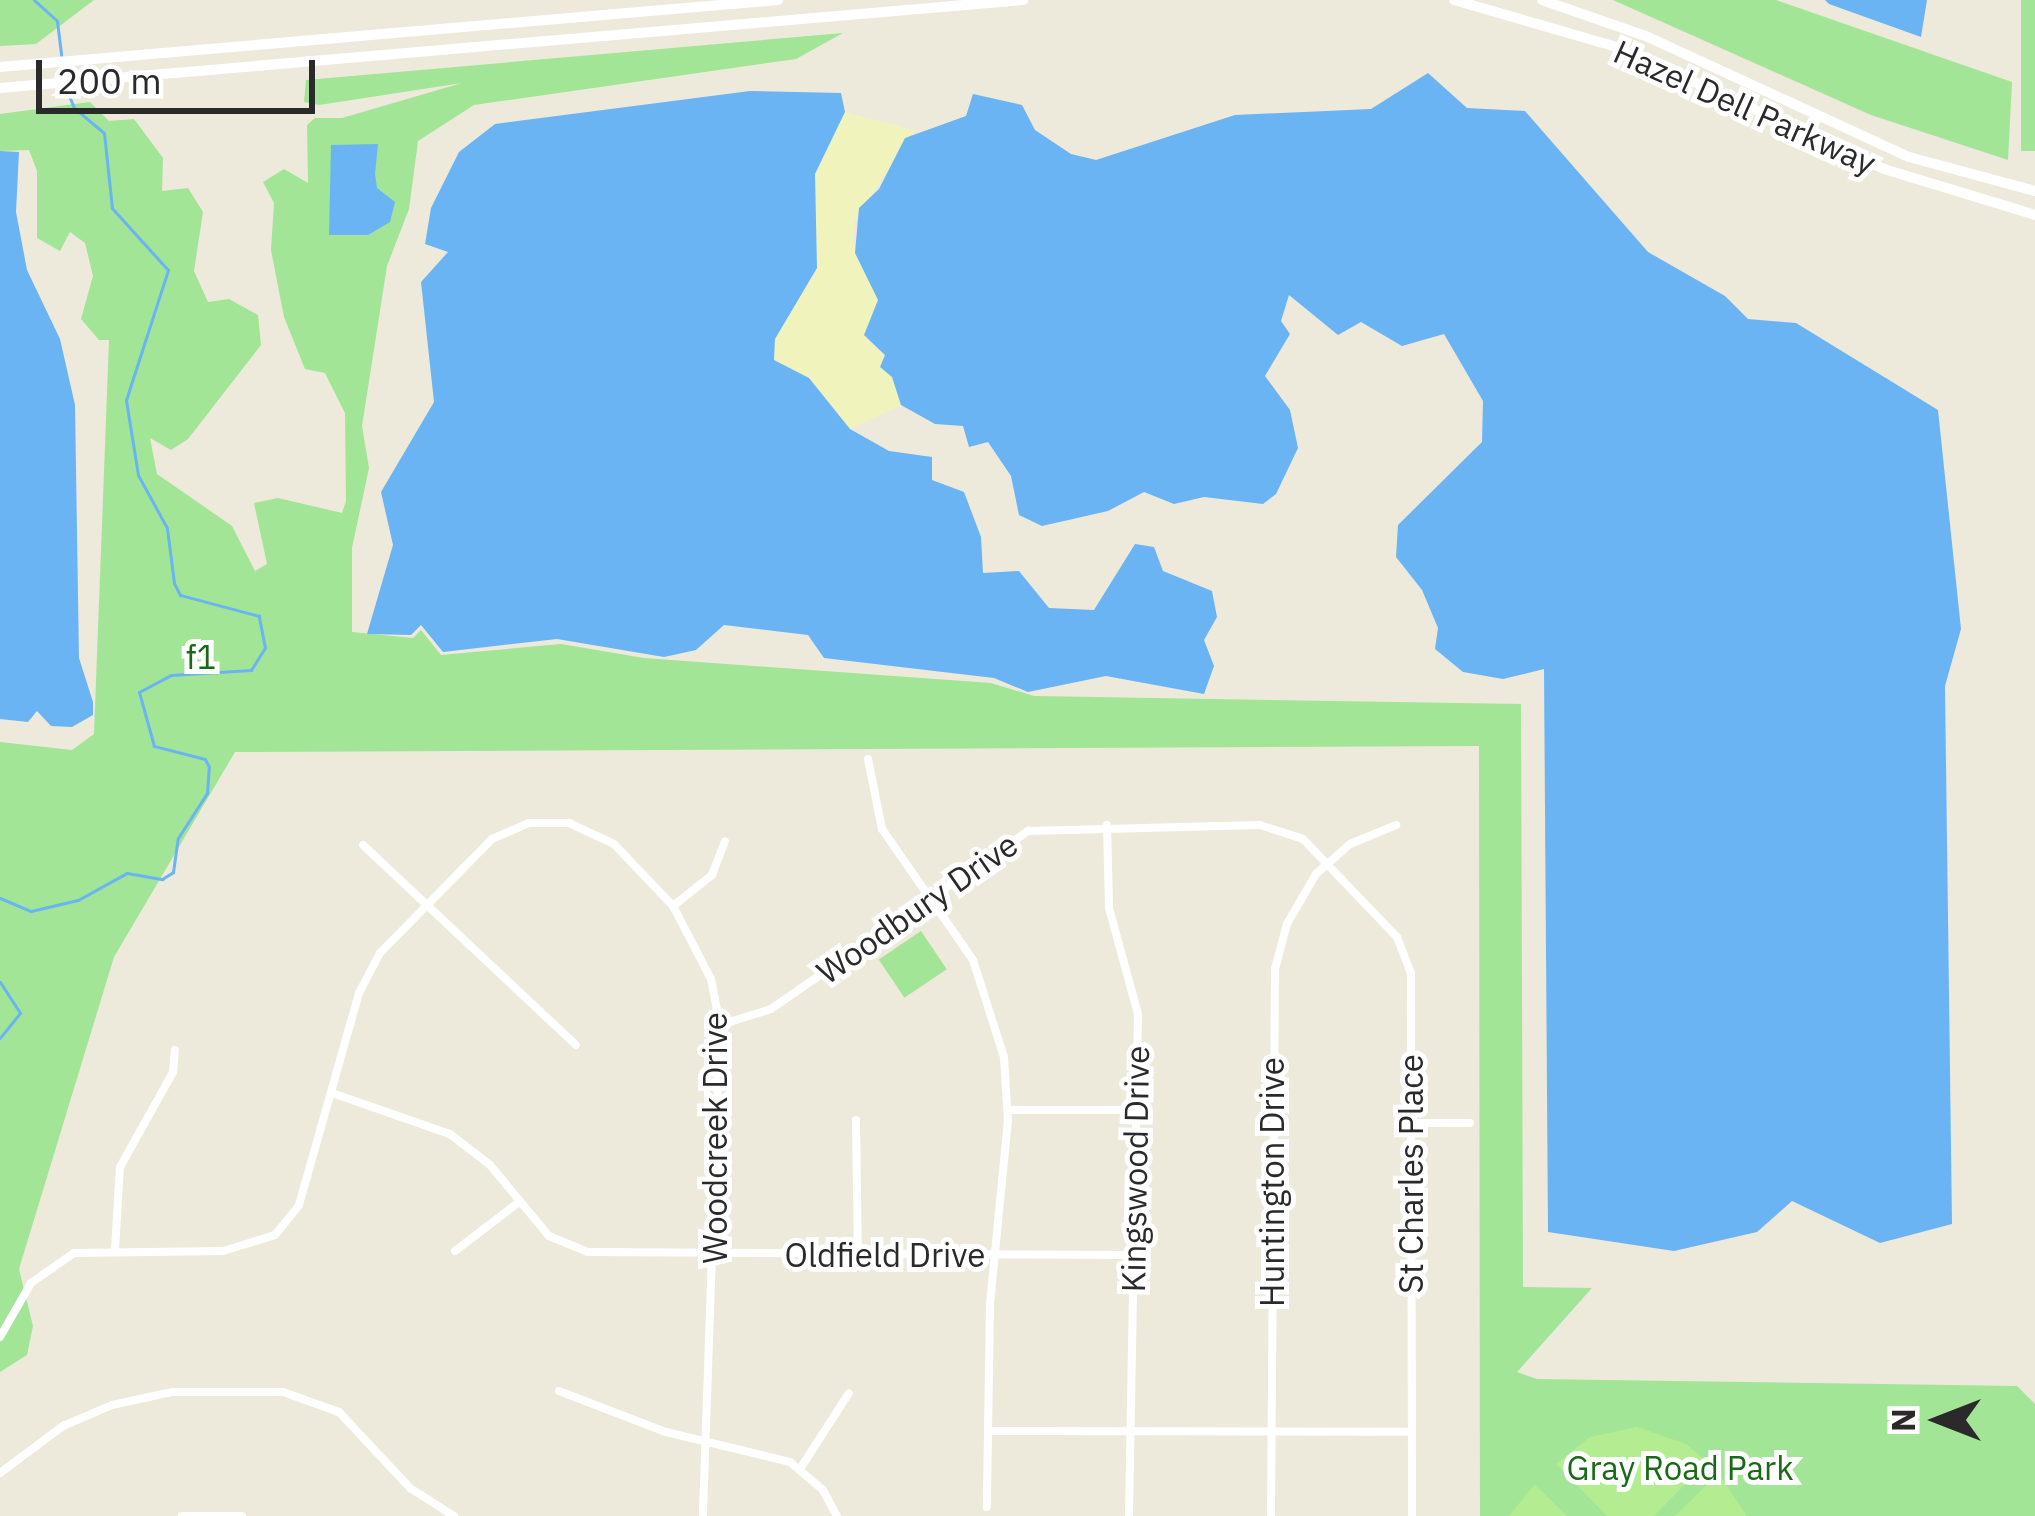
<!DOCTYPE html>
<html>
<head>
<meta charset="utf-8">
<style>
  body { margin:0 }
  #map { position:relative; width:2035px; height:1516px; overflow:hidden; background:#ede9db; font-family:"IBM Plex Sans",sans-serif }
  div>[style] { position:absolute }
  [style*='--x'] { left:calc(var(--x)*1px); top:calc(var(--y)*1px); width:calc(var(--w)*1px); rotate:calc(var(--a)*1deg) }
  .green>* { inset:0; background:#a2e596; transform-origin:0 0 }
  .sand>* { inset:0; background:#f1f3bd }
  .pitch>* { inset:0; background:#b4ed91 }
  .water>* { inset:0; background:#6ab4f3 }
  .stream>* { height:3px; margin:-1.5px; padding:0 1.5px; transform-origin:1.5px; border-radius:1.5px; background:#6ab4f3 }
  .minor>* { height:8px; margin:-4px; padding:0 4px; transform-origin:4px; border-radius:4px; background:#fff }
  .secondary>* { height:10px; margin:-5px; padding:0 5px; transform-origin:5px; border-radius:5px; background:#fff }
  span { translate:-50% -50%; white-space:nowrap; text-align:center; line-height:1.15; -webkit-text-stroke:10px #fff; paint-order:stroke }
  .street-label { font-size:33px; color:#2a2a2a }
  .park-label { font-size:33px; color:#196a17 }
  .north { position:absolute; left:1879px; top:1360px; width:120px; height:120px; -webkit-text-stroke:9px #fff; paint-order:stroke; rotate:270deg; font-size:33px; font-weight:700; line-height:48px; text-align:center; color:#2a2a2a }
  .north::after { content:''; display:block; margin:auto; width:42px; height:54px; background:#2a2a2a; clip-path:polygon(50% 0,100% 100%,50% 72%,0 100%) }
  .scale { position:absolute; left:36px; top:60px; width:279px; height:54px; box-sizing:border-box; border:6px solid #2a2a2a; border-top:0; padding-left:15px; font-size:36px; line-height:42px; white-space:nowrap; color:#2a2a2a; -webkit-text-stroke:9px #fff; paint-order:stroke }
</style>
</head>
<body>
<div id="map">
  <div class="green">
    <div style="clip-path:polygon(0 0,94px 0,36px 44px,0 46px)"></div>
    <div style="clip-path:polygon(1613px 0,1776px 0,2012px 82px,2008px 160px,1871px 115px)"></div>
    <div style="left:2021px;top:0;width:14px;height:151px"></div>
    <div style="clip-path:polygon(843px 33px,796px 59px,474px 105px,418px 141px,409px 209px,387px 266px,362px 426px,369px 468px,352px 548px,352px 632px,413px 638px,421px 630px,441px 655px,561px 644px,644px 658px,991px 683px,1034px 696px,1521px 704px,1523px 1287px,1592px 1288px,1517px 1372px,1537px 1379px,2017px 1386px,2035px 1404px,2035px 1516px,1480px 1516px,1479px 746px,235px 752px,114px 957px,19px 1269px,33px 1326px,27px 1355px,0 1372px,0 742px,72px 750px,94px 734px,109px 340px,99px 340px,81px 319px,93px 276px,85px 243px,70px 232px,60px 251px,37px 238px,37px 171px,29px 150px,0 151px,0 114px,90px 102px,109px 121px,134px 119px,163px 158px,162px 191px,188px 188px,203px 212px,194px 271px,208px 302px,229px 299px,258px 315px,261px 345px,188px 439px,171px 450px,150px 438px,157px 474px,232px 526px,255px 571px,267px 564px,254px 503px,278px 498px,342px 513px,346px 501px,345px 413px,325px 373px,305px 369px,284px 317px,271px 250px,274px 203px,263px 182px,284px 169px,308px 183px,307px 125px,315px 118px,342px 118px,462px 83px,319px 105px,304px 102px,306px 80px)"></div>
    <div style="left:921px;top:931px;width:46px;height:51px;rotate:56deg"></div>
  </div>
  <div class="sand">
    <div style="clip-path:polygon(845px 112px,915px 130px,855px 219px,853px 242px,878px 300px,869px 341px,885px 356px,901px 405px,850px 429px,809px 378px,774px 360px,774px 339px,817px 268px,815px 174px)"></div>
  </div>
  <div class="pitch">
    <div style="clip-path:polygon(1637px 1427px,1686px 1444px,1707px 1462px,1654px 1516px,1607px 1516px,1556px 1464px,1590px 1437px)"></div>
    <div style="clip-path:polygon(1718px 1473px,1747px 1516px,1675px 1516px,1718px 1474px)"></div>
    <div style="clip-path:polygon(1535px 1484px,1535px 1485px,1567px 1516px,1509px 1516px)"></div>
  </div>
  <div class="water">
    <div style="clip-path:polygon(1825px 0,1927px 0,1921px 37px,1829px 4px)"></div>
    <div style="clip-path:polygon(1428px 73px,1467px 108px,1525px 111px,1648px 252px,1725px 296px,1748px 319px,1796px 323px,1938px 410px,1961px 629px,1945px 686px,1952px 1224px,1880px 1243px,1792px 1201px,1757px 1232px,1674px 1251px,1548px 1232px,1544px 669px,1503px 679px,1463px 672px,1435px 649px,1438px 628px,1422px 590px,1396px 557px,1398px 525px,1482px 442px,1483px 401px,1444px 334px,1402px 346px,1361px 322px,1338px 335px,1289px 295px,1281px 321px,1290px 334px,1265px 376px,1290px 410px,1298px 448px,1276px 494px,1263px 504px,1204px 497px,1174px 504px,1144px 492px,1108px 511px,1042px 526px,1019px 515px,1011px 476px,988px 442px,969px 447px,963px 426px,935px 424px,901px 405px,892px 377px,880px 367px,885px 355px,864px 335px,878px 300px,855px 253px,859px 208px,879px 189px,905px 138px,966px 116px,973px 94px,1022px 105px,1035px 130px,1071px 154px,1096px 160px,1235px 115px,1371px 109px)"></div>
    <div style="clip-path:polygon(750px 91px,841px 93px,845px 112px,815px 174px,817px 268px,775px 339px,774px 360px,809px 378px,850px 429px,889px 451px,932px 457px,932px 480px,964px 492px,981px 537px,983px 573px,1019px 571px,1049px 608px,1094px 610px,1135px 544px,1154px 547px,1163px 571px,1212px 591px,1217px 617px,1204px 640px,1214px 666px,1204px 694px,1106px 676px,1028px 692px,994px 678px,824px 658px,808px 635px,724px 625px,696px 650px,664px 657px,557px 639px,443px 652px,421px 625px,411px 635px,367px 634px,393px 545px,381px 492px,434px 402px,421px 282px,448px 252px,425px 244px,431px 208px,459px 152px,495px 124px)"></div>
    <div style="clip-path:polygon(378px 144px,375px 174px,377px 188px,395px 202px,390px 222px,368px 235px,329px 235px,331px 145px)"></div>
    <div style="clip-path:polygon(0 151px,19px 152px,16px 212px,27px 270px,60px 339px,75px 405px,79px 658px,93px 702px,93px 715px,72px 727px,51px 726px,37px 711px,28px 722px,0 719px)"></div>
  </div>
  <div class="stream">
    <div style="--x:34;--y:0;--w:31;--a:42"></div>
    <div style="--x:57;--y:21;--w:34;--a:83"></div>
    <div style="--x:0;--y:898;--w:34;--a:23"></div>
    <div style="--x:31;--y:911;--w:48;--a:-13.2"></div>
    <div style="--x:78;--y:900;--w:56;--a:-28.9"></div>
    <div style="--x:127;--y:873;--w:36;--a:10"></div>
    <div style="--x:162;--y:879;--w:13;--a:-32"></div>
    <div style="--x:173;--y:872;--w:34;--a:-82"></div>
    <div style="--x:178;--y:838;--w:54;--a:-57.2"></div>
    <div style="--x:207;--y:793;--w:26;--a:-86"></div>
    <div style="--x:209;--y:767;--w:9;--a:-117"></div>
    <div style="--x:205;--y:759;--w:53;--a:-165.7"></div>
    <div style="--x:154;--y:746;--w:56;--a:-105.5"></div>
    <div style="--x:139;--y:692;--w:36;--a:-28"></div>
    <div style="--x:171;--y:675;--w:80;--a:-3.6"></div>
    <div style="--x:251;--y:670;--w:26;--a:-58"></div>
    <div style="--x:265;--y:648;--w:33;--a:-101"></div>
    <div style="--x:259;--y:616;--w:82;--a:-165.1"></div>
    <div style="--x:180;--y:595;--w:13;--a:-117"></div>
    <div style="--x:174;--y:583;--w:55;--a:-97.3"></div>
    <div style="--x:167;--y:528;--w:60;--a:-118.7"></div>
    <div style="--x:138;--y:475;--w:76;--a:-99.1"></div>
    <div style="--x:126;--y:400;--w:137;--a:-72.1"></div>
    <div style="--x:168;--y:270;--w:84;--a:-132.1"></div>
    <div style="--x:112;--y:208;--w:75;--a:-96.1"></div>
    <div style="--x:104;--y:133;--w:39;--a:-140"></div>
    <div style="--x:74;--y:108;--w:22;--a:-112"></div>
    <div style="--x:0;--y:982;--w:37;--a:57"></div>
    <div style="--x:20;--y:1013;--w:32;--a:129"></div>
  </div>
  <div class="minor">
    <div style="--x:868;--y:759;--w:71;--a:78.7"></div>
    <div style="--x:882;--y:829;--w:160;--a:55.2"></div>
    <div style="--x:973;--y:960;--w:102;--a:72.3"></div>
    <div style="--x:1004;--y:1057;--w:63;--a:86.4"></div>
    <div style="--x:1008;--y:1120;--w:186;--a:95.6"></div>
    <div style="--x:990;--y:1305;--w:202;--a:90.9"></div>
    <div style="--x:1107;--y:825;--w:83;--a:88.6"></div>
    <div style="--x:1109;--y:908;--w:110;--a:74.7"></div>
    <div style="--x:1138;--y:1014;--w:502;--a:91.03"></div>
    <div style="--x:363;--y:845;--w:292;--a:43.2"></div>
    <div style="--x:673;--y:906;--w:50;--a:-38.5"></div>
    <div style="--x:712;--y:875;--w:36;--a:-69"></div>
    <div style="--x:720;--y:1025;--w:53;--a:-17.4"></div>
    <div style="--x:771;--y:1009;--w:313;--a:-34.7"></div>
    <div style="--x:1028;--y:831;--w:232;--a:-1.5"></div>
    <div style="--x:1260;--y:825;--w:45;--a:18"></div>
    <div style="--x:1303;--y:839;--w:136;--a:46.2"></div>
    <div style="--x:1397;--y:937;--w:39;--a:69"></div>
    <div style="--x:1411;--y:973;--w:543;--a:89.89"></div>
    <div style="--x:332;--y:1093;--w:125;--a:19.2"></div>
    <div style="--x:450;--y:1134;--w:51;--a:37.8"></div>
    <div style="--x:490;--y:1165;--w:92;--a:50.3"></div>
    <div style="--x:549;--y:1236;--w:42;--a:22.3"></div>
    <div style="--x:588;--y:1252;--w:545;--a:0.32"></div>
    <div style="--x:1008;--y:1110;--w:130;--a:0"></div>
    <div style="--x:856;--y:1120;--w:135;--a:89.2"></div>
    <div style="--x:1411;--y:1123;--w:59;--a:0"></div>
    <div style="--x:115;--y:1249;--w:82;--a:-86.5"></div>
    <div style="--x:120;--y:1167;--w:109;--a:-60.8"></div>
    <div style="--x:173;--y:1072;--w:22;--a:-85"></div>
    <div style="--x:455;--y:1251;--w:81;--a:-37.4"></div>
    <div style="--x:0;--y:1337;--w:62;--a:-60.1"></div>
    <div style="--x:31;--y:1283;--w:52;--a:-34.9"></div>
    <div style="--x:74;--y:1253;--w:149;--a:-0.8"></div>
    <div style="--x:223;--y:1251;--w:54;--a:-17.1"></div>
    <div style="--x:275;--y:1235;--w:38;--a:-51"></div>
    <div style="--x:299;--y:1205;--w:220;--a:-74.2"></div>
    <div style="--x:359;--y:993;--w:45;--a:-62.3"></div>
    <div style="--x:380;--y:953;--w:160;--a:-45.5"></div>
    <div style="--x:492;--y:839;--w:40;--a:-23.4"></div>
    <div style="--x:529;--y:823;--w:40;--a:0"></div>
    <div style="--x:569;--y:823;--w:50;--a:25"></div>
    <div style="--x:614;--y:844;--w:86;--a:46.4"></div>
    <div style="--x:673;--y:906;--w:82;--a:62.5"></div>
    <div style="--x:711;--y:979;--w:47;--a:78.9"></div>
    <div style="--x:720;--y:1025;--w:491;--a:92"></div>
    <div style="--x:559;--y:1391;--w:115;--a:21"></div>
    <div style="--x:666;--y:1432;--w:128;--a:13.6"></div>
    <div style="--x:790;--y:1462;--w:43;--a:40.3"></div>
    <div style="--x:823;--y:1490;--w:30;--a:62"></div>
    <div style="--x:990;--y:1431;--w:421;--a:0.1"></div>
    <div style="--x:800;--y:1469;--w:90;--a:-57.2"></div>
    <div style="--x:0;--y:1473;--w:79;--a:-36.7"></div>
    <div style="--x:63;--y:1426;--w:53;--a:-23.2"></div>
    <div style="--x:112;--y:1405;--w:61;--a:-12.2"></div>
    <div style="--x:172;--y:1392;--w:111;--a:0"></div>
    <div style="--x:283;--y:1392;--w:59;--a:19.7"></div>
    <div style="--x:339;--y:1412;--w:104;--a:46.9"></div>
    <div style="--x:410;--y:1488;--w:52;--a:32.5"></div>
    <div style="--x:182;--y:1516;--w:60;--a:0"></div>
    <div style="--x:1271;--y:1516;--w:547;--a:-89.58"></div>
    <div style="--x:1275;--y:969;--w:47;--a:-75.1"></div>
    <div style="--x:1287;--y:924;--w:58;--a:-59.9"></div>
    <div style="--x:1316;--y:874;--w:45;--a:-41.4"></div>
    <div style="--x:1350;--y:844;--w:50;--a:-22.4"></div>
  </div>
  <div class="secondary">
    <div style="--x:1454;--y:0;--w:173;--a:16.1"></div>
    <div style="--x:1620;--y:48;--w:290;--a:24.6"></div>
    <div style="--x:1884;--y:169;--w:158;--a:16.9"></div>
    <div style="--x:1542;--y:0;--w:112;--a:19.2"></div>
    <div style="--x:1648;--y:37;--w:287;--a:24.7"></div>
    <div style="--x:1909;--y:157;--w:131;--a:15.1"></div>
    <div style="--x:0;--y:67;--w:781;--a:-4.92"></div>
    <div style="--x:0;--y:88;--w:1027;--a:-4.92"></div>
  </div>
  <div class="street-label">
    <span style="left:1745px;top:107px;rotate:24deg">Hazel Dell Parkway</span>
    <span style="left:917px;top:908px;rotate:-35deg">Woodbury Drive</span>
    <span style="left:715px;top:1138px;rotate:-90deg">Woodcreek Drive</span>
    <span style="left:1135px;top:1169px;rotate:-89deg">Kingswood Drive</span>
    <span style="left:1411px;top:1174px;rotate:-90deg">St Charles Place</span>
    <span style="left:1272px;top:1182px;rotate:-90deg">Huntington Drive</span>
    <span style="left:885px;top:1255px">Oldfield Drive</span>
  </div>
  <div class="park-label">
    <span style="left:201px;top:657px">f1</span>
    <span style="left:1680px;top:1468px">Gray Road Park</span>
  </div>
  <div class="north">N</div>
  <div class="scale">200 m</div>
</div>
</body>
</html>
